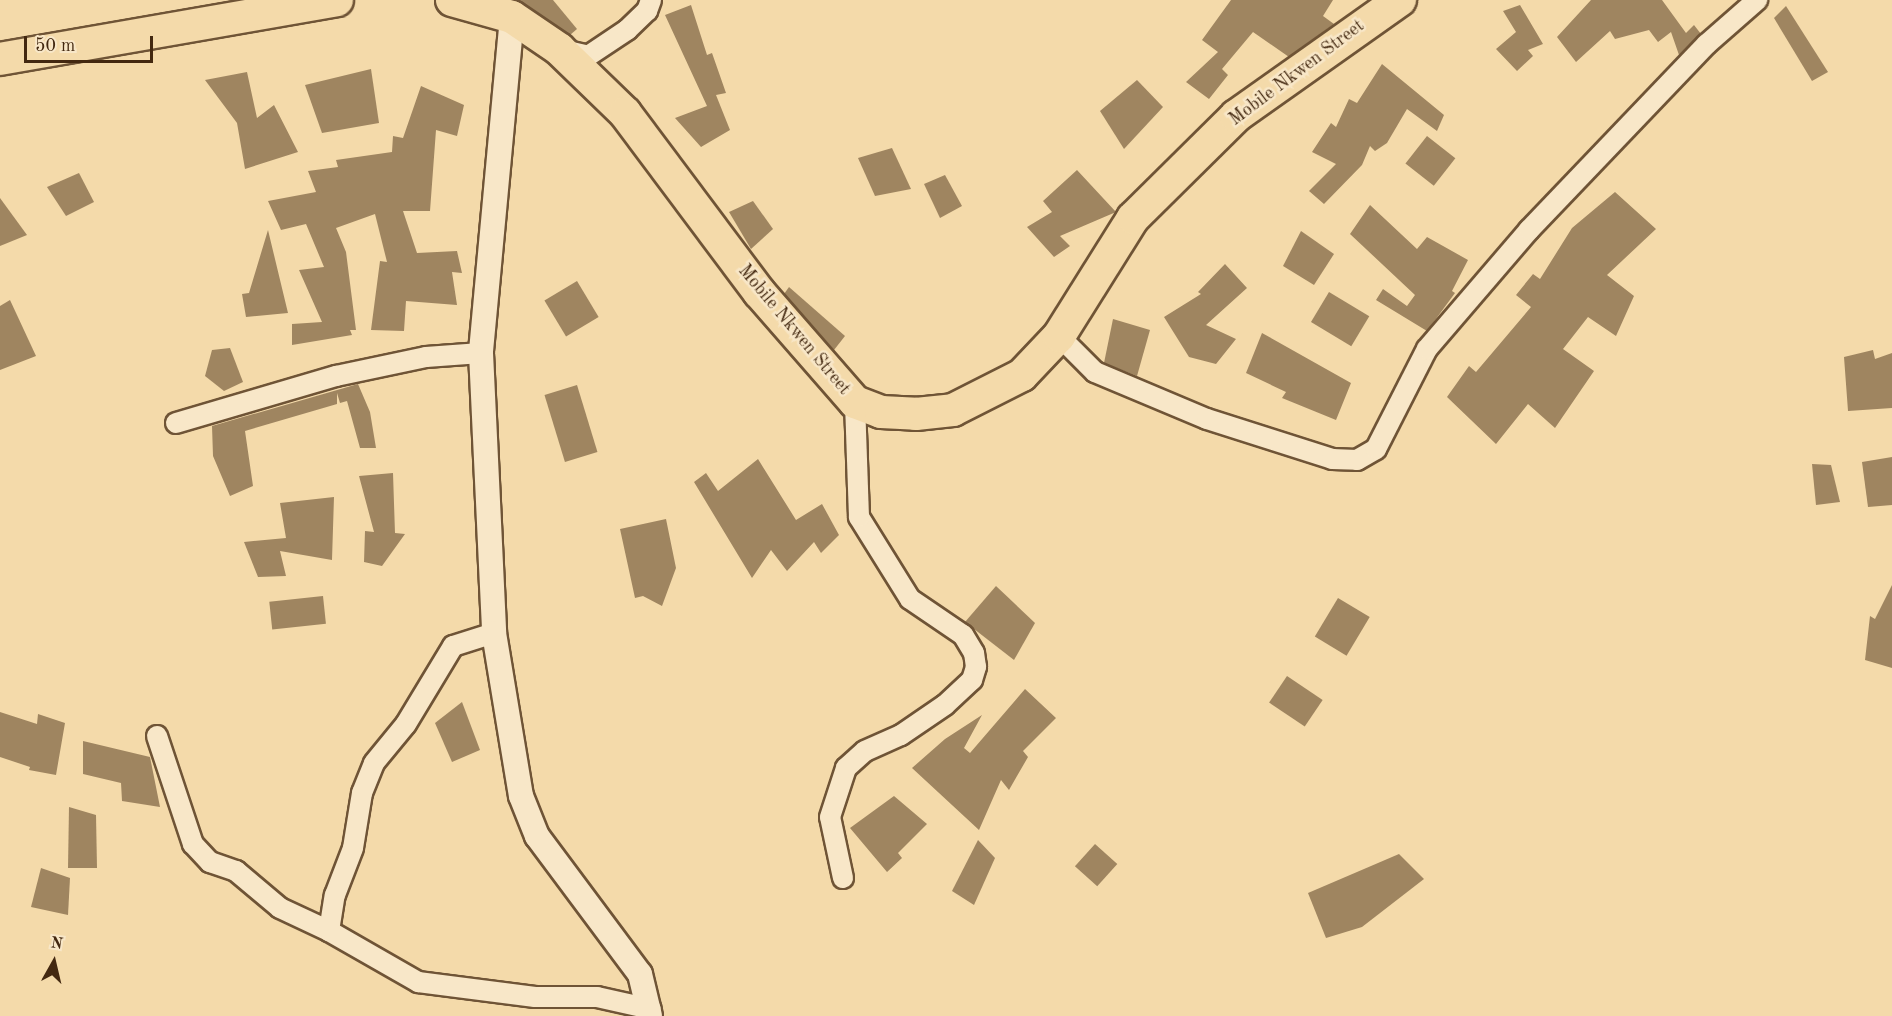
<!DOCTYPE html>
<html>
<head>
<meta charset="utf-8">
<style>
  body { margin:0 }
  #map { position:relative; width:1892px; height:1016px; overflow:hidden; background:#f4daaa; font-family:"Old Standard TT",serif }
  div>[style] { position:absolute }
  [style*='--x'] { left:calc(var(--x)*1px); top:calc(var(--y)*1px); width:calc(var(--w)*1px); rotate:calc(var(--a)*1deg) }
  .building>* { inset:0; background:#9f8560; transform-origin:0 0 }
  .roads { filter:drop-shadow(2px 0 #6f5436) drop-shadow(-2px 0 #6f5436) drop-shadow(0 2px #6f5436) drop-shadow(0 -2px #6f5436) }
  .minor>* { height:20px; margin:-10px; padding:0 10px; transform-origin:10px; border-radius:10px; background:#f8e7c8 }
  .tertiary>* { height:24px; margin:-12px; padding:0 12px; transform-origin:12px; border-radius:12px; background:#f8e7c8 }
  .trunk>* { height:32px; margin:-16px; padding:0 16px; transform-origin:16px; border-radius:16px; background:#f4daaa }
  span { translate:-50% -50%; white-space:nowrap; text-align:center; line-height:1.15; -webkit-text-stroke:5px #f8e7c8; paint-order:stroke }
  .street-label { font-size:18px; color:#432810 }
  .north { position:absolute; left:24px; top:932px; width:60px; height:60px; -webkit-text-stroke:4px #f8e7c8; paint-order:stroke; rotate:8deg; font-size:16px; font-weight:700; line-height:24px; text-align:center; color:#432810 }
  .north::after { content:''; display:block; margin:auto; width:21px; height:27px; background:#432810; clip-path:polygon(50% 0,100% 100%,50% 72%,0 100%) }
  .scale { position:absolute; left:24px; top:36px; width:129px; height:27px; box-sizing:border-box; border:3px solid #432810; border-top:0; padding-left:8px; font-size:18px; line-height:21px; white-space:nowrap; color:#432810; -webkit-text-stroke:4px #f8e7c8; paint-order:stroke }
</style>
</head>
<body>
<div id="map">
  <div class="building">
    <div style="clip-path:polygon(518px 0,553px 0,577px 29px,570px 35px)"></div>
    <div style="clip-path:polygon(1231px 0,1333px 0,1323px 16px,1334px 24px,1289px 57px,1253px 32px,1222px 69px,1228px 75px,1209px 99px,1186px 82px,1218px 52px,1202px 40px)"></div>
    <div style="clip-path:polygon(1591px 0,1662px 0,1686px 33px,1694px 25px,1701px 34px,1679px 55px,1671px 32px,1658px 42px,1649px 30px,1615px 39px,1610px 31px,1576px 62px,1557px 37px)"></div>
    <div style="clip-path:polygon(691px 5px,707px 55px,712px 53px,726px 93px,716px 95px,730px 130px,701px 147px,675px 118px,707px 106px,665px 15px)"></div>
    <div style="clip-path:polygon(1520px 5px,1543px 44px,1528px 50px,1533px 56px,1517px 71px,1496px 49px,1516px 32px,1503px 11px)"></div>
    <div style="clip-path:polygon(1786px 6px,1828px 72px,1812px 81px,1774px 18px)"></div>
    <div style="clip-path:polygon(1382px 64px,1444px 115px,1437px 131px,1407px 109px,1387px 143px,1375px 151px,1370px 146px,1362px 165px,1324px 204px,1309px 191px,1336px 164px,1312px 152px,1331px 123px,1336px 127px,1349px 99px,1357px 103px)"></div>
    <div style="clip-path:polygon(371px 69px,379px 123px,322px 133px,305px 85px)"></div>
    <div style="clip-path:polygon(247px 72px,257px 118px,274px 105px,298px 152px,245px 169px,237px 123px,205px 80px)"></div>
    <div style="clip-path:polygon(1137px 80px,1163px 107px,1124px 149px,1100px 111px)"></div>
    <div style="clip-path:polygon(421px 86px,464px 105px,457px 136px,436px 130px,430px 211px,403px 211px,417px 253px,457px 251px,462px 273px,452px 272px,457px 305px,406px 301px,404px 331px,371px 330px,380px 261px,387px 262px,375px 214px,336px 228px,346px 252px,356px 330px,350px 330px,352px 335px,292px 345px,292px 324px,322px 322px,299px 270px,324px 267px,306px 224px,281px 230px,268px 201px,316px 192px,308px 171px,338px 167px,336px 160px,392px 152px,393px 136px,403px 138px)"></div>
    <div style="left:1427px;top:136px;width:36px;height:35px;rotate:38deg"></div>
    <div style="clip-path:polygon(892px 148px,911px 189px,875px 196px,858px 158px)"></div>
    <div style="clip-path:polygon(1077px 170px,1116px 212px,1060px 236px,1070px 246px,1054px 257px,1027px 227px,1052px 212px,1043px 201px)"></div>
    <div style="clip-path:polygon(79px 173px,94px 202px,66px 216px,47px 187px)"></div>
    <div style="clip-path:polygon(945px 175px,962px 206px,940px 218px,924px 184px)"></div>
    <div style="clip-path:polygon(1615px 192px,1656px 229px,1607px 275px,1634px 296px,1616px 336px,1588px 317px,1563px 349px,1594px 371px,1555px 428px,1528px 404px,1496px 444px,1447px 397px,1469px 366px,1476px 372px,1531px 307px,1516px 295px,1533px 274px,1540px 279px,1572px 228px)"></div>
    <div style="clip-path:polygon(0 198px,27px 235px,0 246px)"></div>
    <div style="clip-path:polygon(753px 201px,773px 229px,751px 249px,729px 212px)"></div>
    <div style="clip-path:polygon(1370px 205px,1417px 249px,1427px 237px,1468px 260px,1452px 291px,1455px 293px,1427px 331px,1376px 300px,1383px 289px,1407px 306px,1415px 295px,1350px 234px)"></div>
    <div style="clip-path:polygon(268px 230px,288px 313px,246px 317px,242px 294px,249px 293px)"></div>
    <div style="clip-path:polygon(1301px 231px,1334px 254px,1314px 285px,1283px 266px)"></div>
    <div style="clip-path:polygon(1225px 264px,1247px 288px,1206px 325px,1236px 339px,1216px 364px,1189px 357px,1164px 317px,1201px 294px,1198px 292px)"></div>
    <div style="left:577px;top:281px;width:42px;height:38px;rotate:59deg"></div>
    <div style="clip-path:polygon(789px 287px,845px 336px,834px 350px,784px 294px)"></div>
    <div style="left:1329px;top:292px;width:47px;height:35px;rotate:31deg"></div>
    <div style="clip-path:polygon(10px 300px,36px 356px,0 370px,0 306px)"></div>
    <div style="clip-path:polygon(1113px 319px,1150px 330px,1137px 376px,1104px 363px)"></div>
    <div style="clip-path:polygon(1262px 333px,1351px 383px,1336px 420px,1282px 398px,1286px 392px,1246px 373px)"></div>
    <div style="clip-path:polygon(230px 348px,243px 382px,224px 391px,205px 376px,212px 350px)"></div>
    <div style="clip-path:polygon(1873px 350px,1875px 359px,1892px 353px,1892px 408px,1848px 411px,1844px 357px)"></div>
    <div style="clip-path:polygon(358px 384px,370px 412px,376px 448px,360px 448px,347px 401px,340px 403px,337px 393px,337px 404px,245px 431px,253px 486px,230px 496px,213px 456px,212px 426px)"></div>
    <div style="left:577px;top:385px;width:70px;height:34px;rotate:73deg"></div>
    <div style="clip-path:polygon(1892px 457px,1892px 505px,1868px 507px,1862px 462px)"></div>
    <div style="clip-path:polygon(758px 459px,796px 520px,822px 504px,839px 535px,821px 553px,814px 542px,787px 571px,771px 550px,752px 578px,694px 482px,706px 473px,718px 491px)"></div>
    <div style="clip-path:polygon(1812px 464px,1831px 465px,1840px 502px,1816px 505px)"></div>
    <div style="clip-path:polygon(393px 473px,395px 533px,405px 534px,382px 566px,364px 562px,365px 531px,374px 532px,359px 476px)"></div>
    <div style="clip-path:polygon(334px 497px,332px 560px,280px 551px,286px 576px,258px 577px,244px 542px,286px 538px,280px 503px)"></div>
    <div style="clip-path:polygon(666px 519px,676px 568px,662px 606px,643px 596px,635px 598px,620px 529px)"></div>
    <div style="clip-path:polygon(1892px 585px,1892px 668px,1865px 660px,1870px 616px,1875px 619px)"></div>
    <div style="clip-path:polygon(996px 586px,1035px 623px,1014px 660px,965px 622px)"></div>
    <div style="left:323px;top:596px;width:28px;height:54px;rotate:84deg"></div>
    <div style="left:1338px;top:598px;width:37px;height:45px;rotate:31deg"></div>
    <div style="left:1287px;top:676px;width:43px;height:32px;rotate:34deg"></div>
    <div style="clip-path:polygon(1025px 689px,1056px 718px,1023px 751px,1028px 757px,1009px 790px,1001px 780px,979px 830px,912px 768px,945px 739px,982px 715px,964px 748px,970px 753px)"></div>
    <div style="clip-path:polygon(462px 702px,480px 750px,452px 762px,435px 723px)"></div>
    <div style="clip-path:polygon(0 712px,37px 724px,38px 714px,65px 723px,56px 775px,29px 770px,30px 767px,0 757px)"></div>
    <div style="clip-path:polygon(83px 741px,150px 757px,160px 807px,122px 801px,121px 783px,83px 774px)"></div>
    <div style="clip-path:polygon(894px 796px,927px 824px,898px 853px,902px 858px,887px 872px,850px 828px)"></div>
    <div style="clip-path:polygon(69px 807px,96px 815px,97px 868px,68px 868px)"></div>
    <div style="clip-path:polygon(978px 840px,995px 858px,974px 905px,952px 891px)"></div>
    <div style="left:1095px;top:844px;width:30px;height:30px;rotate:42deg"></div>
    <div style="clip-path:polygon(1399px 854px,1424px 879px,1362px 927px,1326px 938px,1308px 893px)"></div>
    <div style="clip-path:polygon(41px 868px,70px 878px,68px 915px,31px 907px)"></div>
  </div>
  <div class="roads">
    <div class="minor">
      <div style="--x:563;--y:50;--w:26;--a:13"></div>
      <div style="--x:588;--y:56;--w:47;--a:-33.7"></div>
      <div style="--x:627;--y:30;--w:28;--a:-44"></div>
      <div style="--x:647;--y:11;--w:12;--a:-70"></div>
      <div style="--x:1059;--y:336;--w:51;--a:45"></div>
      <div style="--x:1095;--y:372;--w:121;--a:22.8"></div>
      <div style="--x:1207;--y:419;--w:131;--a:17.7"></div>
      <div style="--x:1332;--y:459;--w:25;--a:2"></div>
      <div style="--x:1357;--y:460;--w:22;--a:-30"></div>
      <div style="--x:1376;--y:449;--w:112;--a:-63"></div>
      <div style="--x:1427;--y:349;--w:157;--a:-49.4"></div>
      <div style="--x:1529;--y:230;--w:257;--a:-46.3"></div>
      <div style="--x:1707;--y:44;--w:67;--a:-41.3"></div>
      <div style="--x:176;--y:423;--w:167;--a:-16.4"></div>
      <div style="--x:336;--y:376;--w:92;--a:-11.9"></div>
      <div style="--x:426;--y:357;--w:55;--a:-4.2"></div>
      <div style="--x:157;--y:736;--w:114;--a:71.6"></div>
      <div style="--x:193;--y:844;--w:25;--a:47"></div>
      <div style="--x:210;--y:862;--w:28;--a:19"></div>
      <div style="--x:236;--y:871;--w:57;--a:40.1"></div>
      <div style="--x:280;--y:908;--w:54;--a:25.1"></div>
      <div style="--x:329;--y:931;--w:103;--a:29.8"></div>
      <div style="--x:418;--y:982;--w:118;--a:7.3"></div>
      <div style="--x:535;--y:997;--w:62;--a:0"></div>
      <div style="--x:597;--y:997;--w:55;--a:12.5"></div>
      <div style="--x:843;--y:878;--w:62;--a:-102"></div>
      <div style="--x:830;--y:817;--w:52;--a:-71.9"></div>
      <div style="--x:846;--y:768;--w:25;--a:-42"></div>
      <div style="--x:865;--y:751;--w:39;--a:-24"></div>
      <div style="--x:901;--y:735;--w:53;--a:-34.3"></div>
      <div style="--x:945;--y:705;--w:37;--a:-43"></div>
      <div style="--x:972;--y:680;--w:14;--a:-73"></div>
      <div style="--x:976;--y:667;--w:14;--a:-98"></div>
      <div style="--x:974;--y:653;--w:21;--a:-121"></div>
      <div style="--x:963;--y:635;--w:64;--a:-145.8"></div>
      <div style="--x:910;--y:599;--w:97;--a:-121.9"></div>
      <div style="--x:859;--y:517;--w:115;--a:-92"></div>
      <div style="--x:329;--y:931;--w:36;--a:-81"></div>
      <div style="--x:335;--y:895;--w:50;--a:-69"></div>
      <div style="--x:353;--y:848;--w:56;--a:-80.7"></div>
      <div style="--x:362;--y:793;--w:32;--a:-68"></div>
      <div style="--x:374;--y:763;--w:50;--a:-50.6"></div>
      <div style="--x:406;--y:724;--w:91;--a:-58.9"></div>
      <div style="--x:453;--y:646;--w:43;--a:-17.6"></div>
    </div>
    <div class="tertiary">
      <div style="--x:512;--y:17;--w:337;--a:95.3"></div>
      <div style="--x:481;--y:353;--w:280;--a:87.3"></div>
      <div style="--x:494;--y:633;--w:165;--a:80.6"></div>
      <div style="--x:521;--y:796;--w:43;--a:68.2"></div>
      <div style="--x:537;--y:836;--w:172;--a:53.3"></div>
      <div style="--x:640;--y:974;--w:43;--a:76.6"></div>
    </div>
    <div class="trunk">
      <div style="--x:452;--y:0;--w:62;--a:15.8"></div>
      <div style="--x:512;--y:17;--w:57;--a:34.2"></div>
      <div style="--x:559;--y:49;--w:92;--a:44.1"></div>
      <div style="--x:625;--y:113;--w:224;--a:53.2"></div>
      <div style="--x:759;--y:292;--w:146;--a:48.9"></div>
      <div style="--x:855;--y:402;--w:28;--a:21"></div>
      <div style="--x:881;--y:412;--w:35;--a:3"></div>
      <div style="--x:916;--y:414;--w:37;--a:-6"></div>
      <div style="--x:953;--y:410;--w:77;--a:-26.9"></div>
      <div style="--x:1022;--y:375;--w:54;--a:-46.5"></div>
      <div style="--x:1059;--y:336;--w:139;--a:-57.9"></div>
      <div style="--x:1133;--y:218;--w:145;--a:-44.7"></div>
      <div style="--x:1236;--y:116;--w:201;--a:-35.3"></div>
      <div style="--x:0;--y:59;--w:342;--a:-9.9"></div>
    </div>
  </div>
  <div class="street-label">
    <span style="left:1297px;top:73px;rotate:-37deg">Mobile Nkwen Street</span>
    <span style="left:794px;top:330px;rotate:50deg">Mobile Nkwen Street</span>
  </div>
  <div class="north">N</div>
  <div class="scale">50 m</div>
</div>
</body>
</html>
